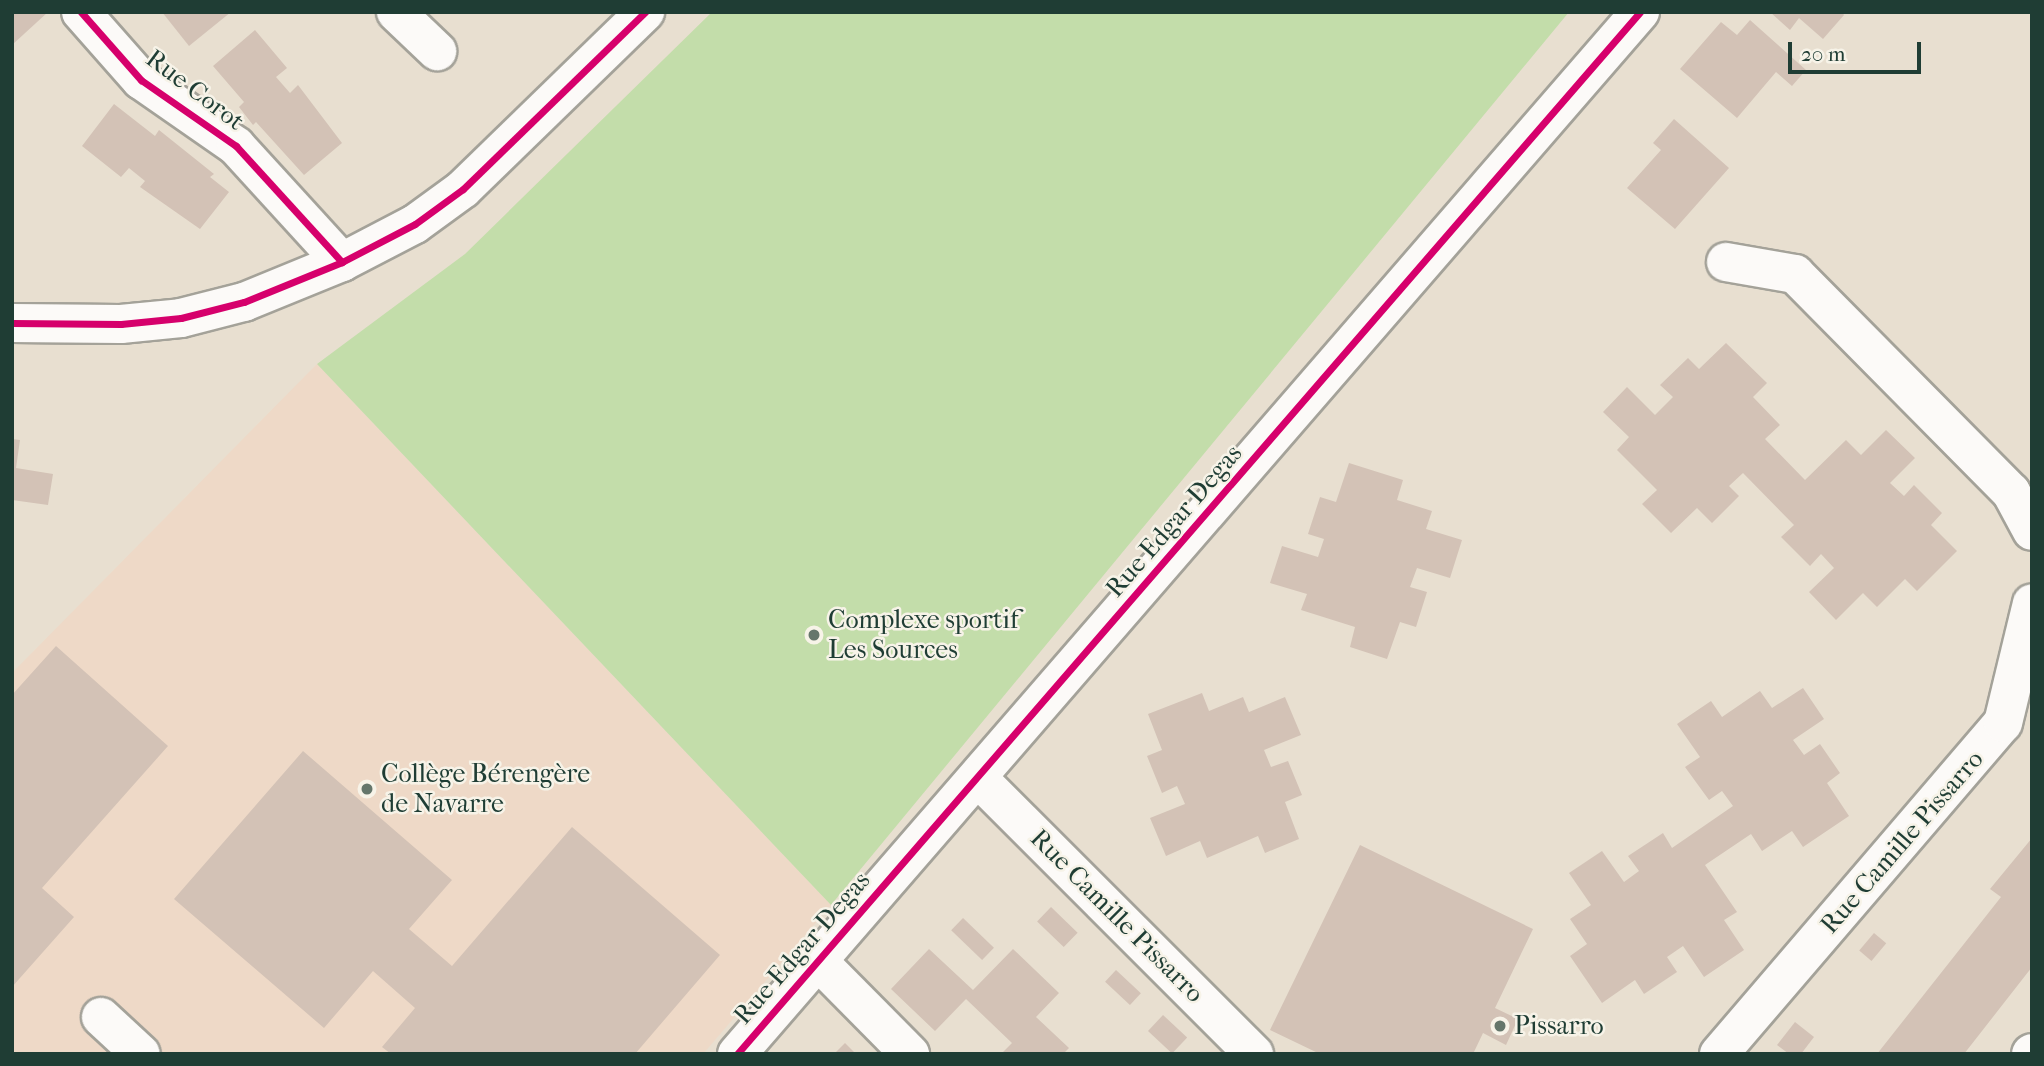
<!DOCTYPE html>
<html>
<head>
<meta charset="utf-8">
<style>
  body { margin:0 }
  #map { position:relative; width:2044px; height:1066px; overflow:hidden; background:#e8dfd0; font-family:"IM FELL French Canon",serif }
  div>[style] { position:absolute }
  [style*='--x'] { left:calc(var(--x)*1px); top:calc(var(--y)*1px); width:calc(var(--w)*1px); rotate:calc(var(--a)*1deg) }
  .built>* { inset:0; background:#eed9c7 }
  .green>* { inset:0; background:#c3ddaa }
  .building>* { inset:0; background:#d3c2b6; transform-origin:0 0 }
  .roads { filter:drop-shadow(2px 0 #a4a299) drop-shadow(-2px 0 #a4a299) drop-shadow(0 2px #a4a299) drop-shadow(0 -2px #a4a299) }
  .minor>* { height:38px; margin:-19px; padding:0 19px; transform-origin:19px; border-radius:19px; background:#fcfaf8 }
  .cycleway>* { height:7px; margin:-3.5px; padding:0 3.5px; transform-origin:3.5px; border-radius:3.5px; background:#d6006c }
  .dots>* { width:19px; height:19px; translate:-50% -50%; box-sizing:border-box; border:4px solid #f7f3e8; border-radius:50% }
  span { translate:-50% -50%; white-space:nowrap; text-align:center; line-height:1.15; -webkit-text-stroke:5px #f7f3e8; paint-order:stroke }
  .street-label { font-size:26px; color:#1f3d34 }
  .poi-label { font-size:26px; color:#1f3d34 }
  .left { translate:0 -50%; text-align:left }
  .frame { position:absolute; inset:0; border:14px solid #1f3d34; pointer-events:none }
  .scale { position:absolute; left:1788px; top:42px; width:133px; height:32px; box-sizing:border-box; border:4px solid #1f3d34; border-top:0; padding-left:9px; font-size:21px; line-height:24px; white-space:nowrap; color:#1f3d34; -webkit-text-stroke:5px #f7f3e8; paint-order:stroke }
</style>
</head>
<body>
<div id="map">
  <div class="built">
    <div style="clip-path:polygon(317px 364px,831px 905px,703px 1054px,12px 1054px,12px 673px)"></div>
  </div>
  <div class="green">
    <div style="clip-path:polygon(712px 12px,1569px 12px,831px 905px,317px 364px,465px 254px)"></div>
  </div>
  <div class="building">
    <div style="clip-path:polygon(12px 12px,48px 12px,12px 45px)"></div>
    <div style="clip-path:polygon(162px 12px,231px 12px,189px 46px)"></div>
    <div style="clip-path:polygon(1770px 12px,1842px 12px,1844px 15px,1823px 39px,1799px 18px,1790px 30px)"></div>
    <div style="clip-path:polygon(1750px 20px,1806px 70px,1792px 86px,1776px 72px,1737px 118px,1680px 69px,1721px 22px,1737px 35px)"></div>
    <div style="clip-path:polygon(255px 30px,287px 68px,276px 77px,290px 93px,298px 85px,342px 143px,304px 175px,256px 122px,253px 125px,239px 107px,244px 102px,213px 66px)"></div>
    <div style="clip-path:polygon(114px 104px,155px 136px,159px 130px,214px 174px,210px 177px,229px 192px,200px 229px,140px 187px,145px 181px,129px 168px,121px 177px,82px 146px)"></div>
    <div style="clip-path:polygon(1674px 119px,1729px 168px,1675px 229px,1627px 188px,1661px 150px,1653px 143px)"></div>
    <div style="clip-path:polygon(1726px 343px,1767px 383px,1753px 397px,1780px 425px,1765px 439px,1805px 480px,1846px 440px,1861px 455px,1886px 430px,1915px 458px,1890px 483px,1904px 496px,1914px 485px,1942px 513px,1931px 525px,1957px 551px,1917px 591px,1905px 579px,1877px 607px,1863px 593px,1836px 620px,1809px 592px,1834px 568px,1821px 554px,1810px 566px,1781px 537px,1794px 525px,1743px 473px,1729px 486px,1739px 496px,1712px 523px,1697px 508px,1671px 533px,1642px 504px,1657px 490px,1617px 450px,1629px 437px,1603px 412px,1627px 387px,1655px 415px,1673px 397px,1660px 385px,1688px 358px,1699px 369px)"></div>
    <div style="clip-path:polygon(12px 439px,20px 440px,16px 468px,53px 474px,48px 505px,12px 500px)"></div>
    <div style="clip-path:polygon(1349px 463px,1403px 480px,1397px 500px,1432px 511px,1426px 529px,1462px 540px,1450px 578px,1417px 568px,1410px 587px,1427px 592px,1416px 627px,1400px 622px,1387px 659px,1350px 647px,1355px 627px,1301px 610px,1307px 594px,1270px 583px,1282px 546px,1318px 557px,1324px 539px,1308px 534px,1320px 497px,1336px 502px)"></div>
    <div style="clip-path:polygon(56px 646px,168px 746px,42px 888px,74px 917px,12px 987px,12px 695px)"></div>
    <div style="clip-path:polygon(1803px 688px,1824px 719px,1793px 740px,1804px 755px,1820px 744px,1840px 773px,1827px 783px,1849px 816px,1803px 847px,1792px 831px,1762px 851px,1751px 834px,1705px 865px,1737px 912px,1724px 920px,1744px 950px,1704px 977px,1683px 946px,1667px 957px,1677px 972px,1644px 994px,1635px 980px,1602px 1003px,1570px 956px,1587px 944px,1570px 919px,1591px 905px,1569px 873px,1602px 851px,1624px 882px,1639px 871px,1628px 856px,1663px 833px,1672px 848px,1733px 806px,1722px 791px,1709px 800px,1685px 767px,1700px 757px,1677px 724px,1711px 701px,1722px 717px,1760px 691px,1772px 708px)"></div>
    <div style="clip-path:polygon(1202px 693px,1209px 711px,1243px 697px,1249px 712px,1285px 697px,1301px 735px,1264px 750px,1271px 767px,1288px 761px,1302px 795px,1285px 802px,1299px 839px,1265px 853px,1258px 836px,1207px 858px,1200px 841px,1166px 856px,1150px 818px,1185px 804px,1177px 786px,1162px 793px,1147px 756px,1162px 750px,1148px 714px)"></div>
    <div style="clip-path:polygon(303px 751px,452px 880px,409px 929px,452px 966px,572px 827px,720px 955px,635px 1054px,391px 1054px,382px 1047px,415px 1008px,373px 971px,324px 1028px,174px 899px)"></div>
    <div style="clip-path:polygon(2032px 838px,2032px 967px,1964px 1054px,1877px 1054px,2001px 897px,1990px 889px)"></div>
    <div style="clip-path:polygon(1360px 845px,1533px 929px,1495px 1008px,1518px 1019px,1506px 1045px,1483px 1033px,1473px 1054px,1320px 1054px,1270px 1030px)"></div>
    <div style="left:1051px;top:907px;width:37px;height:20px;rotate:44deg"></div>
    <div style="left:963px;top:918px;width:43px;height:17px;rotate:44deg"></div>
    <div style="left:1874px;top:933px;width:16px;height:23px;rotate:40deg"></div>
    <div style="clip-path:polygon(929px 949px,973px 990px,1013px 949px,1059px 993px,1036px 1017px,1069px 1048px,1063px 1054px,1001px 1054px,1012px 1043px,966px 999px,935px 1031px,891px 989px)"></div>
    <div style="left:1116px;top:970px;width:34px;height:16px;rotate:43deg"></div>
    <div style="left:1163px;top:1015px;width:33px;height:22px;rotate:43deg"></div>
    <div style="clip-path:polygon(1795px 1022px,1814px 1037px,1801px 1054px,1789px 1054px,1777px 1045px)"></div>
    <div style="clip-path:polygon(845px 1043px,856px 1054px,834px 1054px)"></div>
  </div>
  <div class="roads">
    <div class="minor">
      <div style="--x:81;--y:12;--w:91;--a:48.6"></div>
      <div style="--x:141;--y:80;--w:116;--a:34.8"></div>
      <div style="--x:236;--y:146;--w:157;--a:47.6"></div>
      <div style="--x:396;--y:12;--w:57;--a:43.6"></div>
      <div style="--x:1726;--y:262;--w:70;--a:9.9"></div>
      <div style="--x:1795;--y:274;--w:307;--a:45.3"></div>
      <div style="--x:2011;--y:492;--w:44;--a:61.7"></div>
      <div style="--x:12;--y:323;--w:109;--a:0.5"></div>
      <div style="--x:121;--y:324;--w:60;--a:-5.7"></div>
      <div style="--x:181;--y:318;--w:65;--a:-14.3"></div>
      <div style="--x:244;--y:302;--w:106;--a:-22.2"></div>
      <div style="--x:342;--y:262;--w:82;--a:-27.5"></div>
      <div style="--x:415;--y:224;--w:59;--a:-36.1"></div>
      <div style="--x:463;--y:189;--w:254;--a:-44.2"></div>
      <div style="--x:979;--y:779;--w:389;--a:45"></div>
      <div style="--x:818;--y:961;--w:131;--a:45.3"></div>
      <div style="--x:101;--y:1017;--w:54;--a:42.8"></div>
      <div style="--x:737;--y:1054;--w:1379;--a:-49.09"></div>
      <div style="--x:1719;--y:1054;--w:436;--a:-49.4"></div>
      <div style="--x:2003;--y:723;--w:123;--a:-76.4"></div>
      <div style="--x:2031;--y:1054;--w:1;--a:-45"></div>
    </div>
  </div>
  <div class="cycleway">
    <div style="--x:81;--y:12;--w:91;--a:48.6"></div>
    <div style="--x:141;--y:80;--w:116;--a:34.8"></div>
    <div style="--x:236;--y:146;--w:157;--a:47.6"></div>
    <div style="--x:12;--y:323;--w:109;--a:0.5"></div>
    <div style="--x:121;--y:324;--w:60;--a:-5.7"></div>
    <div style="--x:181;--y:318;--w:65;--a:-14.3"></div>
    <div style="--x:244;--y:302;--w:106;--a:-22.2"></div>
    <div style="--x:342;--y:262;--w:82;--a:-27.5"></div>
    <div style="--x:415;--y:224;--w:59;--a:-36.1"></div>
    <div style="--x:463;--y:189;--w:254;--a:-44.2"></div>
    <div style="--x:737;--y:1054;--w:1379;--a:-49.09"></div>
  </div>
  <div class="dots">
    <div style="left:814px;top:635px;background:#65766b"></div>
    <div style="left:367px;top:789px;background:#65766b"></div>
    <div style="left:1500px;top:1026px;background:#65766b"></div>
  </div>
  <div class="street-label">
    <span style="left:195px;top:90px;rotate:37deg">Rue Corot</span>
    <span style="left:1174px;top:521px;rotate:-49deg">Rue Edgar Degas</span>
    <span style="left:1902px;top:842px;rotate:-49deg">Rue Camille Pissarro</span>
    <span style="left:1117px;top:916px;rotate:45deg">Rue Camille Pissarro</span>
    <span style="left:802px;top:948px;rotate:-49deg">Rue Edgar Degas</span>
  </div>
  <div class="poi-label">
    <span class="left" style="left:828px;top:635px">Complexe sportif<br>Les Sources</span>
    <span class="left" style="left:381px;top:789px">Collège Bérengère<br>de Navarre</span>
    <span class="left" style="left:1514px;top:1026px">Pissarro</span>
  </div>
  <div class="frame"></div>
  <div class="scale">20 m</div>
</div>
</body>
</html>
